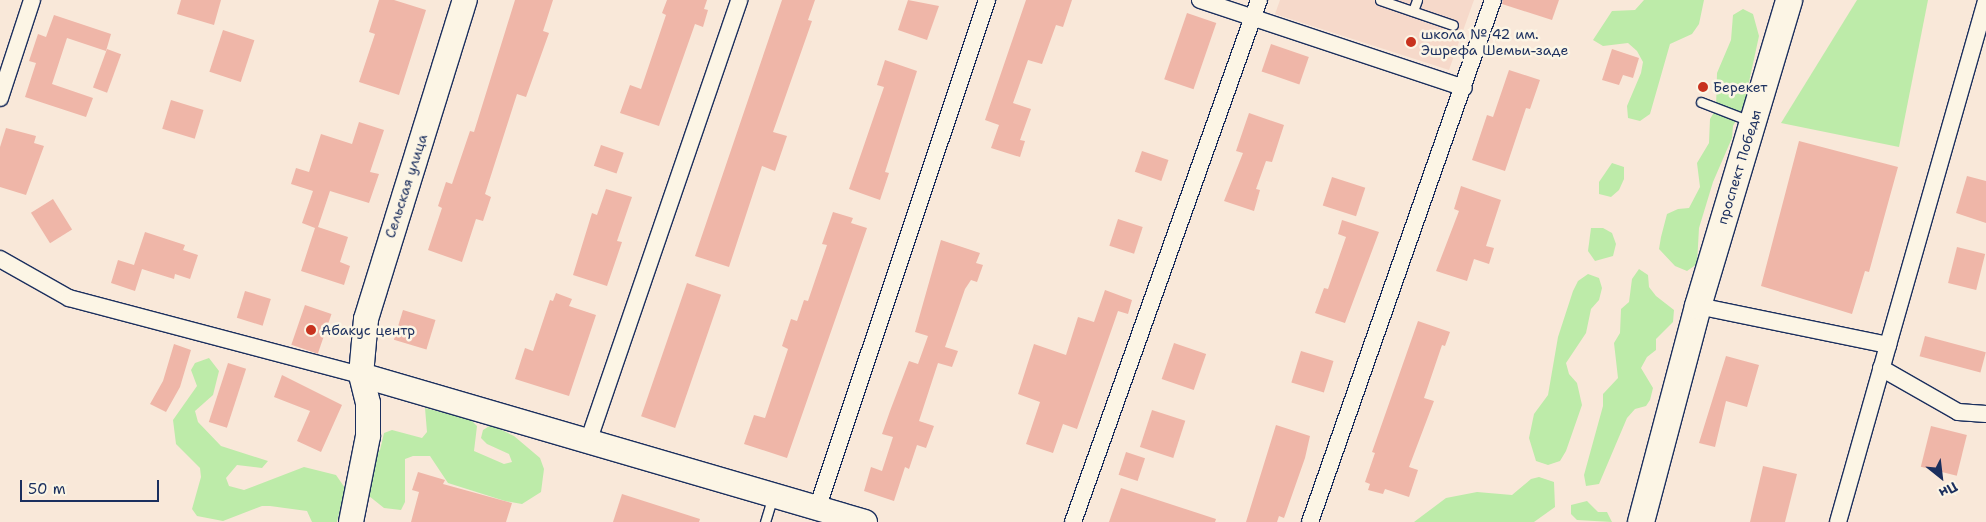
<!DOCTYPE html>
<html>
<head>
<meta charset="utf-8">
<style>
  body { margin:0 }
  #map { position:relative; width:1986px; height:522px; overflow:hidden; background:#f9e8d9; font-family:"Shantell Sans",sans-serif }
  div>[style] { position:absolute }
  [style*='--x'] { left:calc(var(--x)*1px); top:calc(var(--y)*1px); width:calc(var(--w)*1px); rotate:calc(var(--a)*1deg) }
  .built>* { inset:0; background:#f6d9ca }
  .green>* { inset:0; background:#bdeba9 }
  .building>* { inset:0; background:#efb6a8; transform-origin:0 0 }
  .roads { filter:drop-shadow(1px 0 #1b2f5e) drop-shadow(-1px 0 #1b2f5e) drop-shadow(0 1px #1b2f5e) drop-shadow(0 -1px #1b2f5e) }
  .lane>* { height:9px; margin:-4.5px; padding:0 4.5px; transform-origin:4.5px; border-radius:4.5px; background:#fcf5e5 }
  .street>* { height:16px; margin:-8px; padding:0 8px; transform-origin:8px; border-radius:8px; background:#fcf5e5 }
  .secondary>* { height:24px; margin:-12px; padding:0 12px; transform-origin:12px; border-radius:12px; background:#fcf5e5 }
  .primary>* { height:26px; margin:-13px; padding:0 13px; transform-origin:13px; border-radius:13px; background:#fcf5e5 }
  .dots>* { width:14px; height:14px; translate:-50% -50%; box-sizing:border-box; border:2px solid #fcf5e5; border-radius:50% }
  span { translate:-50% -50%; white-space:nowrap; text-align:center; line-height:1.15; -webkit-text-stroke:5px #fcf5e5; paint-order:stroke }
  .poi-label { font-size:14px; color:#1b2f5e }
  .left { translate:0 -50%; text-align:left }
  .street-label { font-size:14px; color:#1b2f5e }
  .north { position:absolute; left:1916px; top:452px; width:50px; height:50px; -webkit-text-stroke:4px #fcf5e5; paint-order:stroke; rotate:151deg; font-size:14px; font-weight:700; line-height:20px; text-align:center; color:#1b2f5e }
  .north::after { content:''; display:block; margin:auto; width:18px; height:22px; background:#1b2f5e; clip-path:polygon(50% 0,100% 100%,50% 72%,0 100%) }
  .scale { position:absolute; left:20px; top:480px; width:139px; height:22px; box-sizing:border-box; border:2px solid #1b2f5e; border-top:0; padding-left:6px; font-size:15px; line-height:18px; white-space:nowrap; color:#1b2f5e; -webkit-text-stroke:4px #fcf5e5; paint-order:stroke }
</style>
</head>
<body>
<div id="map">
  <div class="built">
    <div style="clip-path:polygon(1280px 0,1474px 0,1449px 70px,1275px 14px)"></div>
  </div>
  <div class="green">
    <div style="clip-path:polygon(1644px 0,1704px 0,1699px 24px,1692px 34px,1670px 44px,1650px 114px,1640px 121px,1628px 118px,1627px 106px,1641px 73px,1643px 62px,1637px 51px,1628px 43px,1603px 46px,1593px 40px,1612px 11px,1635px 10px)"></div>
    <div style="clip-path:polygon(1857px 0,1928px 0,1899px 147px,1781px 123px)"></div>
    <div style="clip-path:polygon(1743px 9px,1753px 14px,1759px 36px,1744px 105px,1733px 126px,1732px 138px,1713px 182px,1699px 228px,1697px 264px,1687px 271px,1675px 266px,1659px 249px,1661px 237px,1667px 214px,1678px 209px,1689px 208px,1700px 187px,1697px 163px,1709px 143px,1710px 119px,1716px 109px,1717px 73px,1731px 40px,1733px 15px)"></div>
    <div style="clip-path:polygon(1612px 163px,1624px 167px,1624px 179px,1619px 190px,1611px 197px,1599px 194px,1599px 182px)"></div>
    <div style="clip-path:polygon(1591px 228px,1603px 228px,1612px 233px,1616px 244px,1613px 256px,1595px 261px,1588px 251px)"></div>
    <div style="clip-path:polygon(1639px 269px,1648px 275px,1649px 287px,1656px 296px,1674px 310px,1673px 322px,1656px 339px,1656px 350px,1647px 357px,1641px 368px,1653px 388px,1650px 400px,1646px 406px,1635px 409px,1627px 418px,1599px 484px,1586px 486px,1584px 475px,1603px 406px,1603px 394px,1618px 378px,1614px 343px,1620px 333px,1621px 309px,1629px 302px,1632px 279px)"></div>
    <div style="clip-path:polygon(1588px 274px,1599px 278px,1602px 288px,1599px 300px,1591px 309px,1586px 333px,1566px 363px,1569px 374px,1577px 383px,1582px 405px,1566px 451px,1560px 461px,1548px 465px,1536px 461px,1529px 438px,1534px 414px,1548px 395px,1558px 337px,1573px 291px,1578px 281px)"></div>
    <div style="clip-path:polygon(209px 358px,219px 371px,213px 395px,195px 411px,198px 422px,221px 446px,268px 461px,262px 468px,237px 465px,226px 478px,229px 486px,244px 490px,304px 467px,336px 475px,345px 488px,337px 522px,312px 522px,307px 511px,270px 506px,262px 506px,223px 521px,197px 516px,192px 509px,201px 477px,200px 468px,176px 444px,173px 420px,197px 386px,191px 370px,195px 363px)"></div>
    <div style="clip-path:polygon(425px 408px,471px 420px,477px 426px,474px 451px,504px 464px,512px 462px,509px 454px,487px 444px,481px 438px,483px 430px,491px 425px,514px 436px,540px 458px,544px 469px,541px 492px,522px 504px,505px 501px,448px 483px,430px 456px,413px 456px,405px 459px,405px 502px,401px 510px,384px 508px,364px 492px,368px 477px,374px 471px,374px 455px,380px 450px,384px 433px,392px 430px,422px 438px,427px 432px)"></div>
    <div style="clip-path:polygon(1539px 477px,1554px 482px,1555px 507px,1534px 522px,1414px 522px,1446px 498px,1477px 492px,1512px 495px,1531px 479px)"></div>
    <div style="clip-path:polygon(1587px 501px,1598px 512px,1607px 512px,1612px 522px,1577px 520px,1571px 514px,1571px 505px)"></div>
  </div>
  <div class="building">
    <div style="clip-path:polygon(181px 0,221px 0,214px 25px,177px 14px)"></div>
    <div style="clip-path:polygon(379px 0,394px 0,426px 10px,399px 95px,359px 82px,375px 34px,369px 32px)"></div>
    <div style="clip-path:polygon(515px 0,553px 0,543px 31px,549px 33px,526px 97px,517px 94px,485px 194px,491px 197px,483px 221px,476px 219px,462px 262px,428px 250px,442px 208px,438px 206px,446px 182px,452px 184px,470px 131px,474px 132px)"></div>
    <div style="clip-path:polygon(667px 0,707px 0,704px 9px,708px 10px,703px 27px,695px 24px,659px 126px,620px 113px,630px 85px,641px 89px,666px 15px,662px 13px)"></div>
    <div style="clip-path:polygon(782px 0,815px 0,808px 20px,812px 21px,773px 132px,787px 136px,775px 171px,762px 166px,729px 267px,695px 256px)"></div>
    <div style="clip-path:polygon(908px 0,939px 6px,927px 40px,898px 30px)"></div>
    <div style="clip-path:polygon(1026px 0,1072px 0,1063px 27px,1056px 25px,1042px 64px,1028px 60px,1013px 103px,1031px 109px,1020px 140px,1025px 141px,1020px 157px,991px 148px,999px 125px,985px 120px)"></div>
    <div style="clip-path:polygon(1503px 0,1559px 0,1552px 20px,1502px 4px)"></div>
    <div style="left:1187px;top:13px;width:31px;height:70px;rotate:19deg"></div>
    <div style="clip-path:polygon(54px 15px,111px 34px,106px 51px,67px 38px,52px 84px,93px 98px,86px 117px,25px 97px,36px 63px,29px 61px,38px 34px,46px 37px)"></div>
    <div style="left:223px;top:30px;width:33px;height:44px;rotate:18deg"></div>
    <div style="left:1271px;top:44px;width:40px;height:29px;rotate:19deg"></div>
    <div style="left:107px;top:49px;width:15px;height:41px;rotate:20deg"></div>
    <div style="clip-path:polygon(1612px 49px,1639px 58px,1633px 78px,1623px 75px,1619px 85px,1602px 80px)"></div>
    <div style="clip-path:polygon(885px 60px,917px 71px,885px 172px,889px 173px,880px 200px,849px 189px,884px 87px,877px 85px)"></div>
    <div style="clip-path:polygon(1509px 70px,1540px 80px,1530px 109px,1526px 108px,1505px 171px,1472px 160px,1487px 115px,1493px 117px)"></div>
    <div style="left:171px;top:100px;width:34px;height:30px;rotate:17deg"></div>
    <div style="clip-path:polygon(1249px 113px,1284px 125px,1272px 162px,1266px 161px,1256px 189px,1260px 190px,1254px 211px,1224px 201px,1243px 153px,1236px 151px)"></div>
    <div style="clip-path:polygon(359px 122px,384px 130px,370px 172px,379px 174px,369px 203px,330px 191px,318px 227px,348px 237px,340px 262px,350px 266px,344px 285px,301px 271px,315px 228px,302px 223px,313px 191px,291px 184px,296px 168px,309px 172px,321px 134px,352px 144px)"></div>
    <div style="clip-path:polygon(6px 128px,36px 136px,34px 143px,44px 146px,26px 195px,0 187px,0 147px)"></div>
    <div style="clip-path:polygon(1799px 141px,1898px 167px,1869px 272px,1865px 271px,1852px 314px,1761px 286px)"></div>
    <div style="left:601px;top:145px;width:24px;height:22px;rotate:19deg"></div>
    <div style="left:1142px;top:151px;width:28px;height:22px;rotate:19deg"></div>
    <div style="clip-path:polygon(1967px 176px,1986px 181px,1986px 223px,1956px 213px)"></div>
    <div style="left:1332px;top:177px;width:35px;height:30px;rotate:18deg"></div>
    <div style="clip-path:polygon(1461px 186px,1501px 200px,1486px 246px,1494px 248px,1489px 264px,1474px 259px,1467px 281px,1436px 271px,1459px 211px,1454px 209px)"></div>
    <div style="clip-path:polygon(606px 189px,632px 197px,617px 241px,622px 242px,607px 286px,573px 275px,592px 213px,597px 215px)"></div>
    <div style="left:53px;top:199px;width:36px;height:26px;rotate:58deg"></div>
    <div style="clip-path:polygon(833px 212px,853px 218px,851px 223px,867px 228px,787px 458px,744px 444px,754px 415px,765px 418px,788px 349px,782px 346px,791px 319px,797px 321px,804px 300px,808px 301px,827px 245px,822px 244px)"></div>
    <div style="left:1118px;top:219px;width:26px;height:28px;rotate:18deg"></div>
    <div style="clip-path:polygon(1342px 220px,1379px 232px,1345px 323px,1315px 313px,1324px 288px,1328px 289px,1346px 237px,1338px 234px)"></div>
    <div style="clip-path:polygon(145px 232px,185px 245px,183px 250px,198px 255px,190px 279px,175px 274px,174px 279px,142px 269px,135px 291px,111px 283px,118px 260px,134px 265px)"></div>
    <div style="clip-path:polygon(941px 240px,980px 253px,976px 263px,983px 265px,977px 282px,971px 280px,965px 289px,945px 347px,958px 351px,952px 367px,938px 363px,919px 421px,934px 426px,926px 448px,917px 445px,909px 469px,905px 467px,894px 501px,864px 491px,871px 467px,882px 471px,893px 437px,882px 434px,890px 411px,909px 361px,918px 364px,928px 336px,915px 332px)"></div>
    <div style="left:1957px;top:247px;width:29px;height:37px;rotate:14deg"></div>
    <div style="left:687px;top:283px;width:36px;height:141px;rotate:19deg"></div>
    <div style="clip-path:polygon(1105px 290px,1132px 300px,1128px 314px,1118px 311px,1077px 429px,1063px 424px,1053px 453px,1026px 444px,1040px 402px,1018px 394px,1034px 344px,1066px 355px,1078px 317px,1094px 322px)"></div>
    <div style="left:245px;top:291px;width:27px;height:28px;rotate:17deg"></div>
    <div style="clip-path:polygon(556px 293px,572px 299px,569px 306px,596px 315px,569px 396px,515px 379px,525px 348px,533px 351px,550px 300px,553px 301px)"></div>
    <div style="left:305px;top:305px;width:28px;height:42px;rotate:19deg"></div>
    <div style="left:403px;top:310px;width:34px;height:31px;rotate:17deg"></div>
    <div style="clip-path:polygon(1418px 321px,1450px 332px,1445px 346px,1442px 345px,1424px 398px,1434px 401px,1409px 467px,1418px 470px,1409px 497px,1385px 489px,1383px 494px,1368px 490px,1370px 484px,1365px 482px,1375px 453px,1372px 452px)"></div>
    <div style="left:1925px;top:336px;width:63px;height:21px;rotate:15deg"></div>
    <div style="left:1174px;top:343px;width:34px;height:38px;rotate:19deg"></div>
    <div style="clip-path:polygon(174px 344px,191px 350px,180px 387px,166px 412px,150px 404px,163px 381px)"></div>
    <div style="left:1301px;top:351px;width:34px;height:33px;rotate:17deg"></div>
    <div style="clip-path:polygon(1726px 356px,1759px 365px,1747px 407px,1726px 401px,1715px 447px,1699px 443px)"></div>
    <div style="left:228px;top:363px;width:19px;height:62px;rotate:18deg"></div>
    <div style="clip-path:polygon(282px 375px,342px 405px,321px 452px,297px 441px,310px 411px,274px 397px)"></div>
    <div style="left:1152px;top:410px;width:35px;height:39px;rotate:18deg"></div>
    <div style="clip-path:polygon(1276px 425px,1310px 436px,1305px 458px,1284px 518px,1279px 516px,1277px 522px,1246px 522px)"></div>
    <div style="left:1931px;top:426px;width:37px;height:42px;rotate:14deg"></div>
    <div style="left:1126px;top:452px;width:20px;height:24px;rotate:18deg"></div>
    <div style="clip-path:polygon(1763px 466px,1797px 474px,1785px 522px,1750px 522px)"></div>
    <div style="clip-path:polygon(418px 472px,445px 480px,443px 484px,512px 503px,506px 522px,411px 522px,419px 492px,412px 490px)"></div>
    <div style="clip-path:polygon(1121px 488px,1216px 519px,1215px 522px,1109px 522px)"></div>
    <div style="clip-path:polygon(622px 494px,700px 519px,699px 522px,613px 522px)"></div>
  </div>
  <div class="roads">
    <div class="lane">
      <div style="--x:1380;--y:0;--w:77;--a:18.9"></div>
      <div style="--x:1413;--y:11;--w:12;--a:-70"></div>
      <div style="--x:1701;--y:102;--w:53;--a:21.2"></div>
      <div style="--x:765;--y:522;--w:27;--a:-73"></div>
    </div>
    <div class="street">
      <div style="--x:1200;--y:0;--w:278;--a:18.4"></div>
      <div style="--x:0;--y:98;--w:103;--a:-71.9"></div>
      <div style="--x:0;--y:259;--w:79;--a:29.5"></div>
      <div style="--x:69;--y:298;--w:302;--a:14.8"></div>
      <div style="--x:1698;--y:306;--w:194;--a:11.6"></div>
      <div style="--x:1888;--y:345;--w:359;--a:-74.1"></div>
      <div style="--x:1881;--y:368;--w:89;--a:29.7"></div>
      <div style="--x:1958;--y:412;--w:28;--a:4"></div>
      <div style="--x:588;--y:442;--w:467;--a:-71.1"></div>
      <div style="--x:817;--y:509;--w:537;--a:-71.53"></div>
      <div style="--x:1073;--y:522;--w:554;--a:-70.39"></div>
      <div style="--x:1310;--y:522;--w:553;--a:-70.68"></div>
      <div style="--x:1838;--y:522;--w:184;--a:-74.2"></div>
    </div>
    <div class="secondary">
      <div style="--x:361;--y:375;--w:525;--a:16.26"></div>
      <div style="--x:351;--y:522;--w:88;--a:-78.8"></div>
      <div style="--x:368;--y:436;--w:33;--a:-90"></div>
      <div style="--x:368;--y:403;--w:29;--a:-104"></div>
      <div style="--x:361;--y:375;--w:56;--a:-84.9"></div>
      <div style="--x:366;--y:319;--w:334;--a:-72.8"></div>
    </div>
    <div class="primary">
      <div style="--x:1641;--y:522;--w:223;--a:-75.2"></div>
      <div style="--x:1698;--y:306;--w:319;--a:-73.4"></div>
    </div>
  </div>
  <div class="dots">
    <div style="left:1411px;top:42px;background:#c8321e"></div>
    <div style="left:1703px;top:87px;background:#c8321e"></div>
    <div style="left:311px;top:330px;background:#c8321e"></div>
  </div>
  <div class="poi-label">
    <span class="left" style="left:1421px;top:42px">школа № 42 им.<br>Эшрефа Шемьи-заде</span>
    <span class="left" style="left:1713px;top:87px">Берекет</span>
    <span class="left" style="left:321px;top:330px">Абакус центр</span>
  </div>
  <div class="street-label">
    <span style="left:1739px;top:167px;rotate:-73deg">проспект Победы</span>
    <span style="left:406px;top:186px;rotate:-72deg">Сельская улица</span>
  </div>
  <div class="north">Пн</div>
  <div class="scale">50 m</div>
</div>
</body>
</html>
